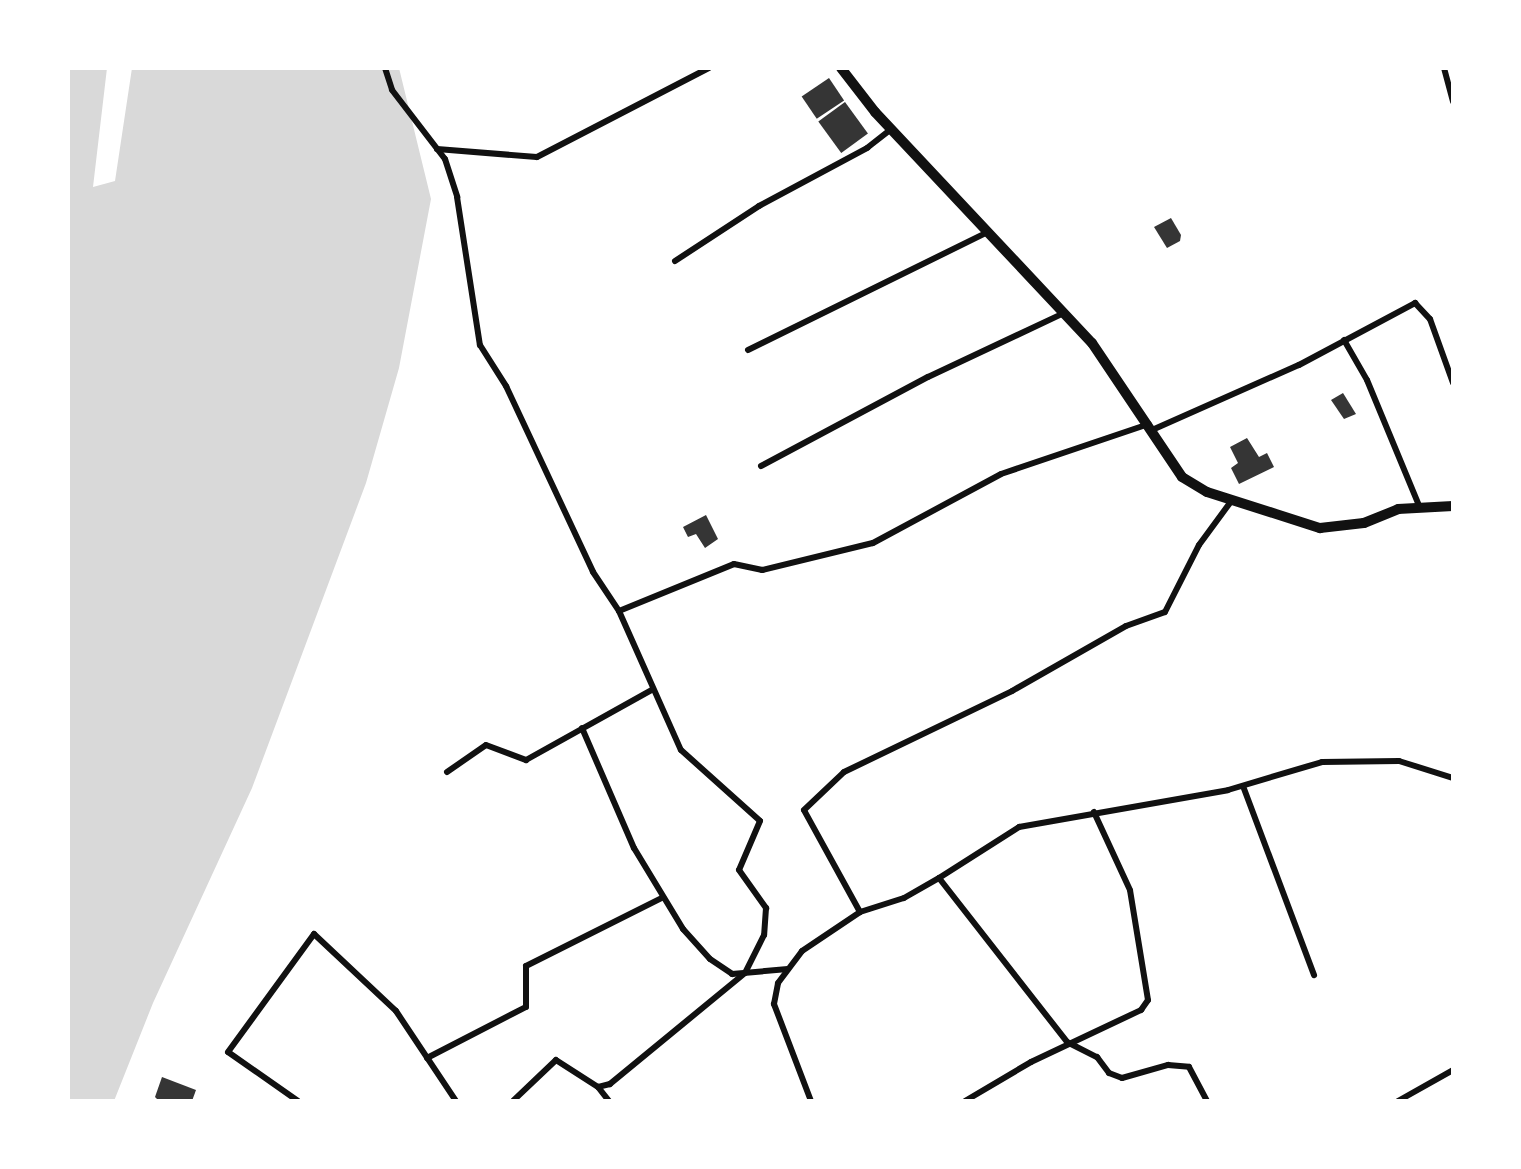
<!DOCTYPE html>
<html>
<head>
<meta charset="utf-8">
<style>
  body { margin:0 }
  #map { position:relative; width:1521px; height:1169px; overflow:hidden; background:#fff; font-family:"Nunito Sans",sans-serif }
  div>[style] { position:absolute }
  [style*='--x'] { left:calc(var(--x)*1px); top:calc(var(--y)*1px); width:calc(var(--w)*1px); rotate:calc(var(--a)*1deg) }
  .water>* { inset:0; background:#d9d9d9 }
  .building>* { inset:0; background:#353535; transform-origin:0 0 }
  .minor>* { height:6px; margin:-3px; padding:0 3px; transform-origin:3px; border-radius:3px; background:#111 }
  .primary>* { height:10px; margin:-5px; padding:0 5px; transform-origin:5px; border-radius:5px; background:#111 }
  span { translate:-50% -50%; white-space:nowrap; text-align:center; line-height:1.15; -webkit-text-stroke:5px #fff; paint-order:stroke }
  .frame { position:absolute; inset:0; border:70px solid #fff; pointer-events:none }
</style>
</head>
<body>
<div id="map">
  <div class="water">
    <div style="clip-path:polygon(68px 68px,107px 68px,93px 187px,115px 181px,132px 68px,399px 68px,431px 199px,399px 368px,366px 483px,252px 788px,153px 1003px,114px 1101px,68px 1101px)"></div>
  </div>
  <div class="building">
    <div style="left:829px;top:78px;width:27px;height:33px;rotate:56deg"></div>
    <div style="left:845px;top:102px;width:39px;height:33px;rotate:54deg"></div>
    <div style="clip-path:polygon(1171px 218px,1181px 235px,1180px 241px,1167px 248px,1154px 227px)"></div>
    <div style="clip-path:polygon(1343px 393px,1356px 414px,1344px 419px,1331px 400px)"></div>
    <div style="clip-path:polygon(1247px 438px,1259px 457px,1267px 453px,1274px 467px,1239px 484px,1231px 468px,1238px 463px,1230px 447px)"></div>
    <div style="clip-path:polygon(706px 515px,718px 539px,705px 548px,696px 534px,688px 537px,683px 527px)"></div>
    <div style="clip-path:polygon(162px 1077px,196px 1090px,192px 1101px,159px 1101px,155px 1097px)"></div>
  </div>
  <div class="minor">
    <div style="--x:385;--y:68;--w:23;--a:72"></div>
    <div style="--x:392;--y:90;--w:87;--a:52.5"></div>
    <div style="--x:445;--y:159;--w:40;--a:72"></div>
    <div style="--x:457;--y:197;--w:150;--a:81.2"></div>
    <div style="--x:480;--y:345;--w:49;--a:57.6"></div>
    <div style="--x:506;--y:386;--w:205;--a:64.9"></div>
    <div style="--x:593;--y:572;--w:47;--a:56.3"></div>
    <div style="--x:619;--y:611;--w:152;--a:66"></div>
    <div style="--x:681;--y:750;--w:106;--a:41.9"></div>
    <div style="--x:760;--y:821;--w:53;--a:113.2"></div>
    <div style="--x:739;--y:870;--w:47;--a:54.6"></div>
    <div style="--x:766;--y:908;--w:27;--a:94"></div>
    <div style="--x:764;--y:935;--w:42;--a:116.6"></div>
    <div style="--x:745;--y:973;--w:175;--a:140.6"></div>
    <div style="--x:610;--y:1084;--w:12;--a:166"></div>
    <div style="--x:598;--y:1087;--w:50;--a:-147.3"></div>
    <div style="--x:556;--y:1060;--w:59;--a:136.4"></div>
    <div style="--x:1444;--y:68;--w:35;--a:75"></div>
    <div style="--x:437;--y:149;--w:100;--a:4.6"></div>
    <div style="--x:537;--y:157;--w:194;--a:-27.4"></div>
    <div style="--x:675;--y:261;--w:100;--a:-33.2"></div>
    <div style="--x:759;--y:206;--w:123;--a:-28.2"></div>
    <div style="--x:867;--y:148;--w:31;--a:-38"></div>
    <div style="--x:1344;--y:340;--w:46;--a:60.1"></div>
    <div style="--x:1367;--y:380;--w:139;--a:67.5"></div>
    <div style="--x:748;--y:350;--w:267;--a:-26.2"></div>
    <div style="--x:1152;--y:430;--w:161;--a:-23.9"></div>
    <div style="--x:1299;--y:365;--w:132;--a:-28.1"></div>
    <div style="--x:1415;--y:303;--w:22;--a:47"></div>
    <div style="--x:1430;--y:319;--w:68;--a:70.2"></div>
    <div style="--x:761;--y:466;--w:189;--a:-28.1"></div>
    <div style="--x:928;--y:377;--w:150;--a:-25.2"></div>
    <div style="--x:619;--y:611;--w:124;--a:-22.2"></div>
    <div style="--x:734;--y:564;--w:29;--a:12"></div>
    <div style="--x:762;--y:570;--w:114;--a:-13.7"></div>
    <div style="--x:873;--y:543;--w:145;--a:-28.3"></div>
    <div style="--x:1001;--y:474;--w:156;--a:-18.7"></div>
    <div style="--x:582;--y:728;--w:131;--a:66.6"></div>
    <div style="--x:634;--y:848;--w:95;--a:58.8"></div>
    <div style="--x:683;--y:929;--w:40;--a:48"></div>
    <div style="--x:710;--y:959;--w:27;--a:34"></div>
    <div style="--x:732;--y:974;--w:56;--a:-5.1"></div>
    <div style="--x:447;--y:772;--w:47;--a:-34.7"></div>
    <div style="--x:486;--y:745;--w:43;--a:20.6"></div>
    <div style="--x:526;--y:760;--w:144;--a:-29.1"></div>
    <div style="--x:1243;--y:786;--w:202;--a:69.4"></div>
    <div style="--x:939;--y:878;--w:208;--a:52"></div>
    <div style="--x:1067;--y:1042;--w:34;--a:27"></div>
    <div style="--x:1097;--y:1057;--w:20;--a:53"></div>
    <div style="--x:1109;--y:1073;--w:14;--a:21"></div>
    <div style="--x:1122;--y:1078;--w:48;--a:-15.8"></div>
    <div style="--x:1168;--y:1065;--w:21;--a:5"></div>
    <div style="--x:1189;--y:1067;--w:38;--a:62"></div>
    <div style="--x:860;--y:912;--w:116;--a:-118.8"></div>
    <div style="--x:804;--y:810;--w:55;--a:-43.5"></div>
    <div style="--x:844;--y:772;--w:187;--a:-25.7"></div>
    <div style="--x:1012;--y:691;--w:131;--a:-29.7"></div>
    <div style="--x:1126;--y:626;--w:41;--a:-19.7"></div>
    <div style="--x:1165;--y:612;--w:75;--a:-63.1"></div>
    <div style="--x:1199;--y:545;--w:56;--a:-53.7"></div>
    <div style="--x:427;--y:1058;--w:111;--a:-27.3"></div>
    <div style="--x:526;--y:1007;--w:41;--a:-90"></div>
    <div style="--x:526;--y:966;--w:152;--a:-26.6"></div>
    <div style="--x:598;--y:1087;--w:18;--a:52"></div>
    <div style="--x:298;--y:1101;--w:85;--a:-145"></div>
    <div style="--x:228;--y:1052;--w:146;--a:-53.9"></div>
    <div style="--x:314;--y:934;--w:112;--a:43.2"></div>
    <div style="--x:396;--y:1011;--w:108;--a:56.3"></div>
    <div style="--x:811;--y:1101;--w:104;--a:-110.9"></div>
    <div style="--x:774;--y:1004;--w:21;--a:-79"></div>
    <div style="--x:778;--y:983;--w:40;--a:-53"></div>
    <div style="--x:802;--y:951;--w:70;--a:-33.9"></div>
    <div style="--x:860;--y:912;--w:46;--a:-17.7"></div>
    <div style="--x:904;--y:898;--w:40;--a:-29.7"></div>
    <div style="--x:939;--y:878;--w:95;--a:-32.5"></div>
    <div style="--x:1019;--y:827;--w:212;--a:-10"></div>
    <div style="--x:1228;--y:790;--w:98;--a:-16.6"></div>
    <div style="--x:1322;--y:762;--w:77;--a:-0.7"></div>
    <div style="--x:1399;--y:761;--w:57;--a:17.5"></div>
    <div style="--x:965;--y:1101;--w:77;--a:-30.6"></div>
    <div style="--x:1031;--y:1062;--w:122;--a:-25.3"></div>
    <div style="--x:1141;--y:1010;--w:12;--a:-55"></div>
    <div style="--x:1148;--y:1000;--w:111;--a:-99.3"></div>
    <div style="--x:1130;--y:890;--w:86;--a:-114.8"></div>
    <div style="--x:1398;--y:1101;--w:63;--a:-29.4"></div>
  </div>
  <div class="primary">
    <div style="--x:841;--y:68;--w:56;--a:52.3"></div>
    <div style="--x:875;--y:112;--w:317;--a:46.8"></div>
    <div style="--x:1092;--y:343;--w:161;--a:56.1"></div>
    <div style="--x:1182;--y:477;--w:29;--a:31"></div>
    <div style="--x:1207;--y:492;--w:119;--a:17.7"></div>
    <div style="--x:1320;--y:528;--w:44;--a:-6.5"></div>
    <div style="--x:1364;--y:523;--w:37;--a:-22"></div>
    <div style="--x:1398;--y:509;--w:55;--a:-3.1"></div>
  </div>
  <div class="frame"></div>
</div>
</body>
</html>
